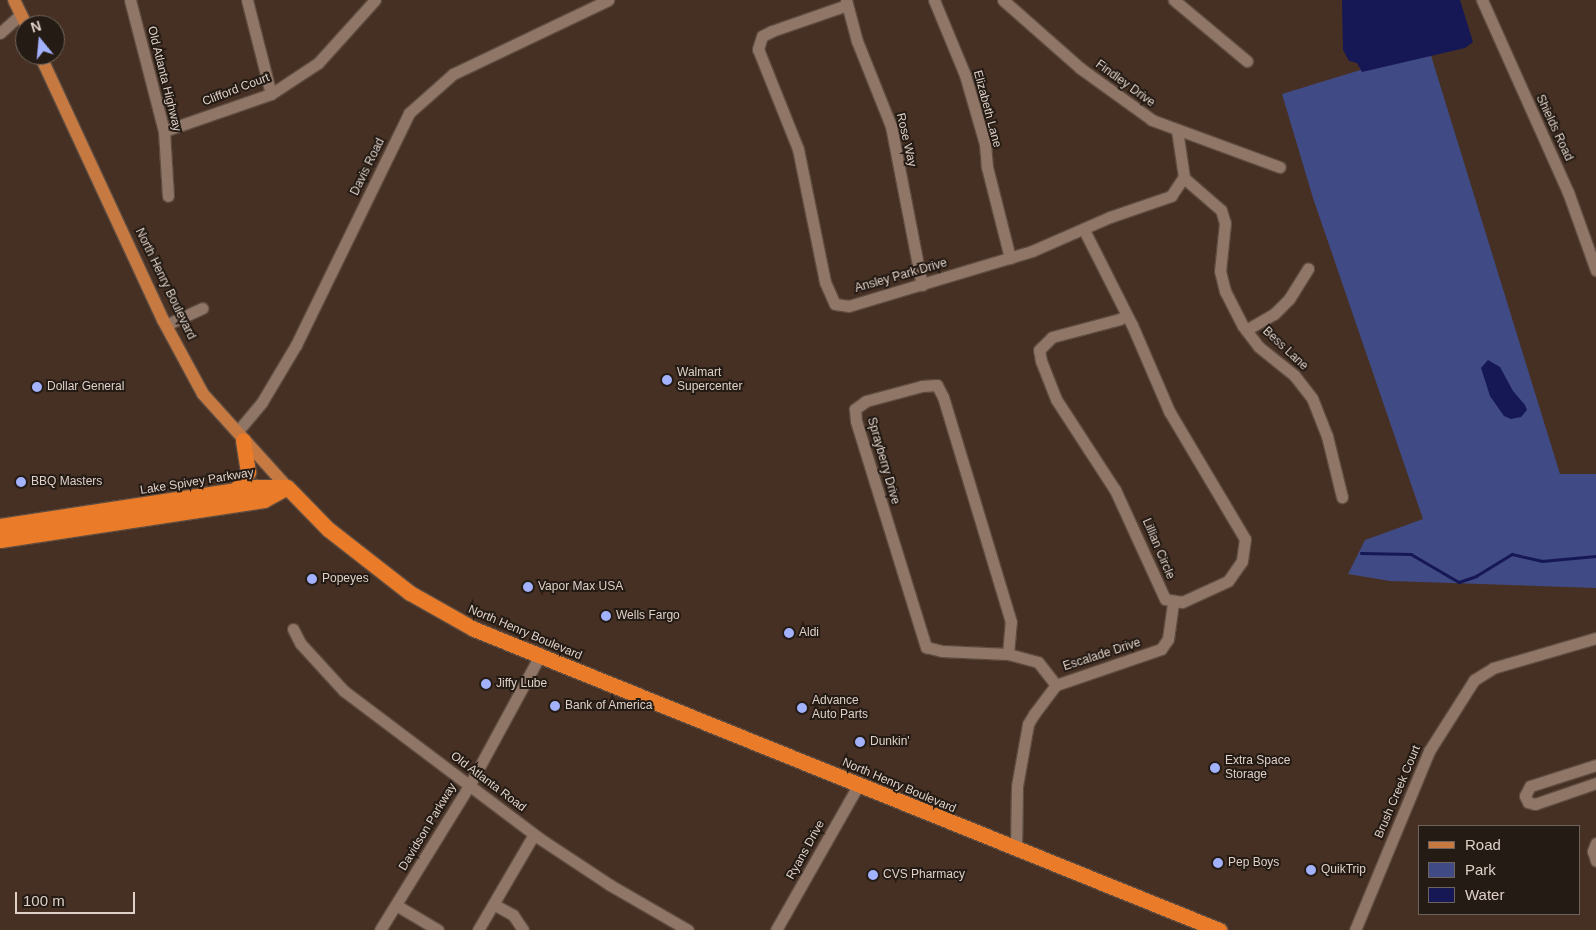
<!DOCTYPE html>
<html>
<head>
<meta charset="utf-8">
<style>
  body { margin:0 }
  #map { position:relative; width:1596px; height:930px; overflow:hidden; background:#463023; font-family:Arial,sans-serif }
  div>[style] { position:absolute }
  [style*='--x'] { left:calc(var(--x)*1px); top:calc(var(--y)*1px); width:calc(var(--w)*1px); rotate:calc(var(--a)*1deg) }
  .green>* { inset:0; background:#404a84 }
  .water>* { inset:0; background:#161856 }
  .stream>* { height:2.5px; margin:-1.25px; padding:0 1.25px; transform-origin:1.25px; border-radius:1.25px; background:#161856 }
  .roads { filter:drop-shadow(1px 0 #5e4c40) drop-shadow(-1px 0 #5e4c40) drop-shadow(0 1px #5e4c40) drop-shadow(0 -1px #5e4c40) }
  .minor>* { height:11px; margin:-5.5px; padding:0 5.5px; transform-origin:5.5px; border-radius:5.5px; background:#907667 }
  .major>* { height:12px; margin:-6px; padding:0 6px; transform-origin:6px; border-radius:6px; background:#c67941 }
  .highway>* { height:15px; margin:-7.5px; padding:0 7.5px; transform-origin:7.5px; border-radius:7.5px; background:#ea7b28 }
  .dots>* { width:14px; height:14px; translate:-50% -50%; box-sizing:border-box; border:2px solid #251b15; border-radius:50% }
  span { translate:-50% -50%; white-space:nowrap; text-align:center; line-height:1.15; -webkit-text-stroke:4px #251b15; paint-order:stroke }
  .street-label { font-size:12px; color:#dfd1c8 }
  .poi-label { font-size:12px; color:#dfd1c8 }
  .left { translate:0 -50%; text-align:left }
  .legend { position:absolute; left:1418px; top:825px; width:162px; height:90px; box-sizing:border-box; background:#251b15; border:1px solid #6f645d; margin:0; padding:6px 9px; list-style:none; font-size:15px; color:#dfd1c8 }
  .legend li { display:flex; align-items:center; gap:10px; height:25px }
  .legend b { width:25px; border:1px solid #6f645d }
  .north { position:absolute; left:15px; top:15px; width:50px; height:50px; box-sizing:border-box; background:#251b15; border:1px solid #6f645d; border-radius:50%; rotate:343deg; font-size:14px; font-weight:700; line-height:20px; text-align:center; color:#dfd1c8 }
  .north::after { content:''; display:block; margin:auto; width:18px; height:22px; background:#a2b2fd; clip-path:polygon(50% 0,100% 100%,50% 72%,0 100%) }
  .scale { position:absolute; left:15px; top:892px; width:120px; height:22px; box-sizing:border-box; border:2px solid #dfd1c8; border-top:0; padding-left:6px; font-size:15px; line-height:18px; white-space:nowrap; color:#dfd1c8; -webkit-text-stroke:4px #251b15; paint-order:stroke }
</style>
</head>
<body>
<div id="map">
  <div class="green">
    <div style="clip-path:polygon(1429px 49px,1560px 474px,1596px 474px,1596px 588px,1390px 581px,1348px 574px,1365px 540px,1423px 519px,1313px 198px,1282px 94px)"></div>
  </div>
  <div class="water">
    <div style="clip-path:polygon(1342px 0,1460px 0,1473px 42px,1465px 48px,1362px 72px,1357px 63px,1349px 61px,1343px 50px)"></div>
    <div style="clip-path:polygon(1488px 360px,1500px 367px,1513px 391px,1525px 405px,1527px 410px,1521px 417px,1511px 419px,1504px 416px,1490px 396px,1481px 368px)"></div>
  </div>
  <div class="stream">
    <div style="--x:1361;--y:553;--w:50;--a:1.1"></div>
    <div style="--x:1411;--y:554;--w:56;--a:30.3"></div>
    <div style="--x:1459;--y:582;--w:18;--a:-19"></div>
    <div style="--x:1476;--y:576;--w:42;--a:-31.4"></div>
    <div style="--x:1512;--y:554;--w:31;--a:13"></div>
    <div style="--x:1542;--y:561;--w:54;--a:-5.3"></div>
  </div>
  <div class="roads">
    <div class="minor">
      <div style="--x:130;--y:0;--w:135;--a:75.5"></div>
      <div style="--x:164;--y:131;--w:65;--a:86.5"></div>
      <div style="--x:247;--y:0;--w:97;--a:75.7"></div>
      <div style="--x:846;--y:0;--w:42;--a:75"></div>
      <div style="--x:857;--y:41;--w:92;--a:68.2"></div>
      <div style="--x:891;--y:126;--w:162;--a:79"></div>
      <div style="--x:934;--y:0;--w:81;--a:67.5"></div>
      <div style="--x:965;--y:75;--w:72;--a:73.8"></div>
      <div style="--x:985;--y:144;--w:23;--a:85"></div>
      <div style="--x:987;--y:167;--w:94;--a:75.8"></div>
      <div style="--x:1003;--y:0;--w:103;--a:41.4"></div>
      <div style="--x:1080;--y:68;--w:89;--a:35.8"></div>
      <div style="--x:1152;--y:120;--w:136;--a:20.2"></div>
      <div style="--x:1174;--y:0;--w:95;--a:39.9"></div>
      <div style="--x:1482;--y:0;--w:210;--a:65.9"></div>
      <div style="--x:1568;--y:192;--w:83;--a:70.3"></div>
      <div style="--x:847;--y:5;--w:79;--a:160.9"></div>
      <div style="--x:772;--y:31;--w:11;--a:153"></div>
      <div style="--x:762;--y:36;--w:14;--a:107"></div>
      <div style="--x:758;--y:49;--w:108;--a:68.2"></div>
      <div style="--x:798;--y:149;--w:136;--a:78.5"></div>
      <div style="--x:825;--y:282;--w:24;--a:66"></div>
      <div style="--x:835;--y:304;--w:14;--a:8"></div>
      <div style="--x:849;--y:306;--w:191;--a:-16.7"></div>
      <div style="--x:1032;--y:251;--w:85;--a:-23.6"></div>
      <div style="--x:1110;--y:217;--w:65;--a:-19"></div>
      <div style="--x:1171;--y:196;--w:23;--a:-56"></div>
      <div style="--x:1184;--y:177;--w:48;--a:-98.5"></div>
      <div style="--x:0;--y:33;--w:28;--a:-42"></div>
      <div style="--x:164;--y:131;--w:113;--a:-19.1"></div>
      <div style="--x:271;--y:94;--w:56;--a:-33.4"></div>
      <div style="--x:318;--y:63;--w:85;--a:-47.9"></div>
      <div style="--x:1184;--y:178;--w:49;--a:40.9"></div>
      <div style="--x:1221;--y:210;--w:14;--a:73"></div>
      <div style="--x:1225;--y:223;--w:48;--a:95.9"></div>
      <div style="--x:1220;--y:271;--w:21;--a:76"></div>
      <div style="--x:1225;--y:291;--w:39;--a:63"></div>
      <div style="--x:1243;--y:326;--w:26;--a:53"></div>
      <div style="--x:1259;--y:347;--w:45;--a:38.7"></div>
      <div style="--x:1294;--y:375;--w:29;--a:52"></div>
      <div style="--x:1312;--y:398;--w:41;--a:68.5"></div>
      <div style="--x:1327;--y:436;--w:63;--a:76.2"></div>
      <div style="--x:1084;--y:230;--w:106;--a:63.2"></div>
      <div style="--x:1132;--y:325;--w:94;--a:66.7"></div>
      <div style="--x:1169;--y:411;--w:149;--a:59.3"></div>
      <div style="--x:1245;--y:539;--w:22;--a:98"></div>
      <div style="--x:1242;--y:561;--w:24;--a:125"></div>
      <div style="--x:1228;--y:581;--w:51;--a:155.5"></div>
      <div style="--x:1182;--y:602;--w:17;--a:-170"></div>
      <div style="--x:1165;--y:599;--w:120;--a:-114.6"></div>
      <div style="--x:1115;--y:490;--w:108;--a:-123"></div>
      <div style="--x:1056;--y:399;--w:41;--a:-111.5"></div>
      <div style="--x:1041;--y:361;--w:11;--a:-100"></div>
      <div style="--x:1039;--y:350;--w:18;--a:-45"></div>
      <div style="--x:1052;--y:337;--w:70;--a:-14.8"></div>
      <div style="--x:1120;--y:319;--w:7;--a:-34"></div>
      <div style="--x:166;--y:325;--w:40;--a:-25"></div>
      <div style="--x:1246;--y:330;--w:32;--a:-30"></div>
      <div style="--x:1274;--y:314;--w:21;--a:-45"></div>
      <div style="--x:1289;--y:299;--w:36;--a:-58"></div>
      <div style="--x:237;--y:432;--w:39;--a:-50"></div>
      <div style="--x:262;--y:402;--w:66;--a:-59.2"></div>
      <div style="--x:296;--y:345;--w:258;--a:-64"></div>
      <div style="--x:409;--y:113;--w:59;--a:-41.6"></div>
      <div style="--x:453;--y:74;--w:172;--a:-25.5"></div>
      <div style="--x:293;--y:629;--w:16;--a:63"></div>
      <div style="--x:300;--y:643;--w:65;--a:47.5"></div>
      <div style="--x:344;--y:691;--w:244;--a:37"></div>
      <div style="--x:539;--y:838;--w:85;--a:33.5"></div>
      <div style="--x:610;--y:885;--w:90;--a:30"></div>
      <div style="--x:1008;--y:654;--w:32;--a:-85"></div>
      <div style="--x:1011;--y:622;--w:235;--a:-106.8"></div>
      <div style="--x:943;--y:397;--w:13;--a:-117"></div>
      <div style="--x:937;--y:385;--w:15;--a:176"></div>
      <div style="--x:922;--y:386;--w:58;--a:165"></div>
      <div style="--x:866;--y:401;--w:14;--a:144"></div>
      <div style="--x:855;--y:409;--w:12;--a:85"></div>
      <div style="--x:856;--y:421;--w:237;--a:72.8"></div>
      <div style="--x:926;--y:647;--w:16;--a:14"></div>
      <div style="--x:942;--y:651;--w:66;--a:2.6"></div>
      <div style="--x:1008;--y:654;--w:31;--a:15"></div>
      <div style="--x:1038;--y:662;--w:29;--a:52"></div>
      <div style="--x:1596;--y:765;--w:69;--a:162.3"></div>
      <div style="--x:1530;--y:786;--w:11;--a:117"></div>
      <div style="--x:1525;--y:796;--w:7;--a:63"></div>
      <div style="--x:1528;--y:802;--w:7;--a:16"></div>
      <div style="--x:1535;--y:804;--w:65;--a:-19"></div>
      <div style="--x:1596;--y:843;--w:9;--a:111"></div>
      <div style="--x:1593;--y:851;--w:10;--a:73"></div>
      <div style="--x:1016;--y:850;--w:64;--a:-89.1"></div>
      <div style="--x:1017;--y:786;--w:63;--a:-79.9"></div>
      <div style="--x:1028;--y:724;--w:12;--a:-59"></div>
      <div style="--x:1034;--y:714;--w:36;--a:-53"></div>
      <div style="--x:1056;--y:685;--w:111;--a:-18.9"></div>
      <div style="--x:1161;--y:649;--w:12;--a:-55"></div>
      <div style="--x:1168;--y:639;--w:36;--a:-82"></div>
      <div style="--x:396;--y:905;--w:49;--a:30.8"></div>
      <div style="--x:495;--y:905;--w:21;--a:29"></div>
      <div style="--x:513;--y:915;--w:18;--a:56"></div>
      <div style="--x:380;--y:930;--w:169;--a:-58.3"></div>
      <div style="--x:469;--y:786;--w:147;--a:-61.5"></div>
      <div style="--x:478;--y:930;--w:111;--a:-59.7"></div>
      <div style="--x:776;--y:930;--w:168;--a:-60.4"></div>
      <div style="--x:1355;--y:930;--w:194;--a:-67.5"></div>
      <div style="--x:1429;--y:751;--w:84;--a:-57.6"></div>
      <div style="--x:1474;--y:680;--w:22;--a:-32"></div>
      <div style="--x:1493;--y:668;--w:107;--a:-16.2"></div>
    </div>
    <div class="major">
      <div style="--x:14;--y:0;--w:28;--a:64"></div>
      <div style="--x:40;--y:55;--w:292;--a:65.1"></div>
      <div style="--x:163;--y:320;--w:84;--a:61.6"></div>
      <div style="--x:203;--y:394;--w:125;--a:47.9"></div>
    </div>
    <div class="highway">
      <div style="--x:287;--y:487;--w:59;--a:45.7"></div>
      <div style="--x:328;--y:529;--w:104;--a:38"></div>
      <div style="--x:410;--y:593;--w:73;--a:29.4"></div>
      <div style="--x:474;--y:629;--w:804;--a:22"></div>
      <div style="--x:236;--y:490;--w:22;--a:-56"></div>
      <div style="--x:248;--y:472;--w:32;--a:-99"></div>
      <div style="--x:0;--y:526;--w:259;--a:-8.7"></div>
      <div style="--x:256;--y:487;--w:29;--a:0"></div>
      <div style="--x:0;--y:540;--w:267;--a:-8.6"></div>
      <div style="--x:264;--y:500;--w:26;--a:-29"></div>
    </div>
  </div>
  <div class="dots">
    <div style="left:667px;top:380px;background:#a2b2fd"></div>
    <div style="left:37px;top:387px;background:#a2b2fd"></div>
    <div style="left:21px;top:482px;background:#a2b2fd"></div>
    <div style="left:312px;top:579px;background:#a2b2fd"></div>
    <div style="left:528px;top:587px;background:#a2b2fd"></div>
    <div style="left:606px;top:616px;background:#a2b2fd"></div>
    <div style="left:789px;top:633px;background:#a2b2fd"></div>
    <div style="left:486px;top:684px;background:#a2b2fd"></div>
    <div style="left:555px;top:706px;background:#a2b2fd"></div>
    <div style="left:802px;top:708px;background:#a2b2fd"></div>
    <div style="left:860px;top:742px;background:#a2b2fd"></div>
    <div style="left:1215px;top:768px;background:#a2b2fd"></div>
    <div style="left:1218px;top:863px;background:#a2b2fd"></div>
    <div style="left:1311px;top:870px;background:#a2b2fd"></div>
    <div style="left:873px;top:875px;background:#a2b2fd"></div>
  </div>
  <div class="street-label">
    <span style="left:164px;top:79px;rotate:76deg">Old Atlanta Highway</span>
    <span style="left:1125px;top:84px;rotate:36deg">Findley Drive</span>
    <span style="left:236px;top:90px;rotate:-21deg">Clifford Court</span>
    <span style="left:987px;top:109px;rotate:75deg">Elizabeth Lane</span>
    <span style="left:1554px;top:128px;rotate:65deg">Shields Road</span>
    <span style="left:906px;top:140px;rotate:77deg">Rose Way</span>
    <span style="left:368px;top:167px;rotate:-64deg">Davis Road</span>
    <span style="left:901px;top:276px;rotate:-16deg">Ansley Park Drive</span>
    <span style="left:165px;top:284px;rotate:64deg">North Henry Boulevard</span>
    <span style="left:1285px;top:349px;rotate:43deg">Bess Lane</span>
    <span style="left:883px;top:461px;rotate:74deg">Sprayberry Drive</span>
    <span style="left:197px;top:482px;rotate:-9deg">Lake Spivey Parkway</span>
    <span style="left:1158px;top:549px;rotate:67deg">Lillian Circle</span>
    <span style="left:525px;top:633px;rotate:23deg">North Henry Boulevard</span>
    <span style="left:1102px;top:655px;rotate:-18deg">Escalade Drive</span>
    <span style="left:488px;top:782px;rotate:37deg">Old Atlanta Road</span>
    <span style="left:899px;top:786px;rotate:23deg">North Henry Boulevard</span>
    <span style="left:1398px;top:792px;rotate:-67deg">Brush Creek Court</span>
    <span style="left:428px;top:827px;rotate:-59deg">Davidson Parkway</span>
    <span style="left:806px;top:850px;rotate:-61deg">Ryans Drive</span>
  </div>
  <div class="poi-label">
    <span class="left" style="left:677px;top:380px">Walmart<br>Supercenter</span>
    <span class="left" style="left:47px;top:387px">Dollar General</span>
    <span class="left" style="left:31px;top:482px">BBQ Masters</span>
    <span class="left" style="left:322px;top:579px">Popeyes</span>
    <span class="left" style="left:538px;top:587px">Vapor Max USA</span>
    <span class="left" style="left:616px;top:616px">Wells Fargo</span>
    <span class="left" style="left:799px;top:633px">Aldi</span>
    <span class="left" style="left:496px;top:684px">Jiffy Lube</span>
    <span class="left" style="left:812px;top:708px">Advance<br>Auto Parts</span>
    <span class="left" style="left:565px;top:706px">Bank of America</span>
    <span class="left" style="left:870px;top:742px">Dunkin'</span>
    <span class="left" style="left:1225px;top:768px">Extra Space<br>Storage</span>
    <span class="left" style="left:1228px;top:863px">Pep Boys</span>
    <span class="left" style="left:1321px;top:870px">QuikTrip</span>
    <span class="left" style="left:883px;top:875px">CVS Pharmacy</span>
  </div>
  <ul class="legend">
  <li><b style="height:6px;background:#c67941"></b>Road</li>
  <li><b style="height:14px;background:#404a84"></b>Park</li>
  <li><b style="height:14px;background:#161856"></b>Water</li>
  </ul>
  <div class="north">N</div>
  <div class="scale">100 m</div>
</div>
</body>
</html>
